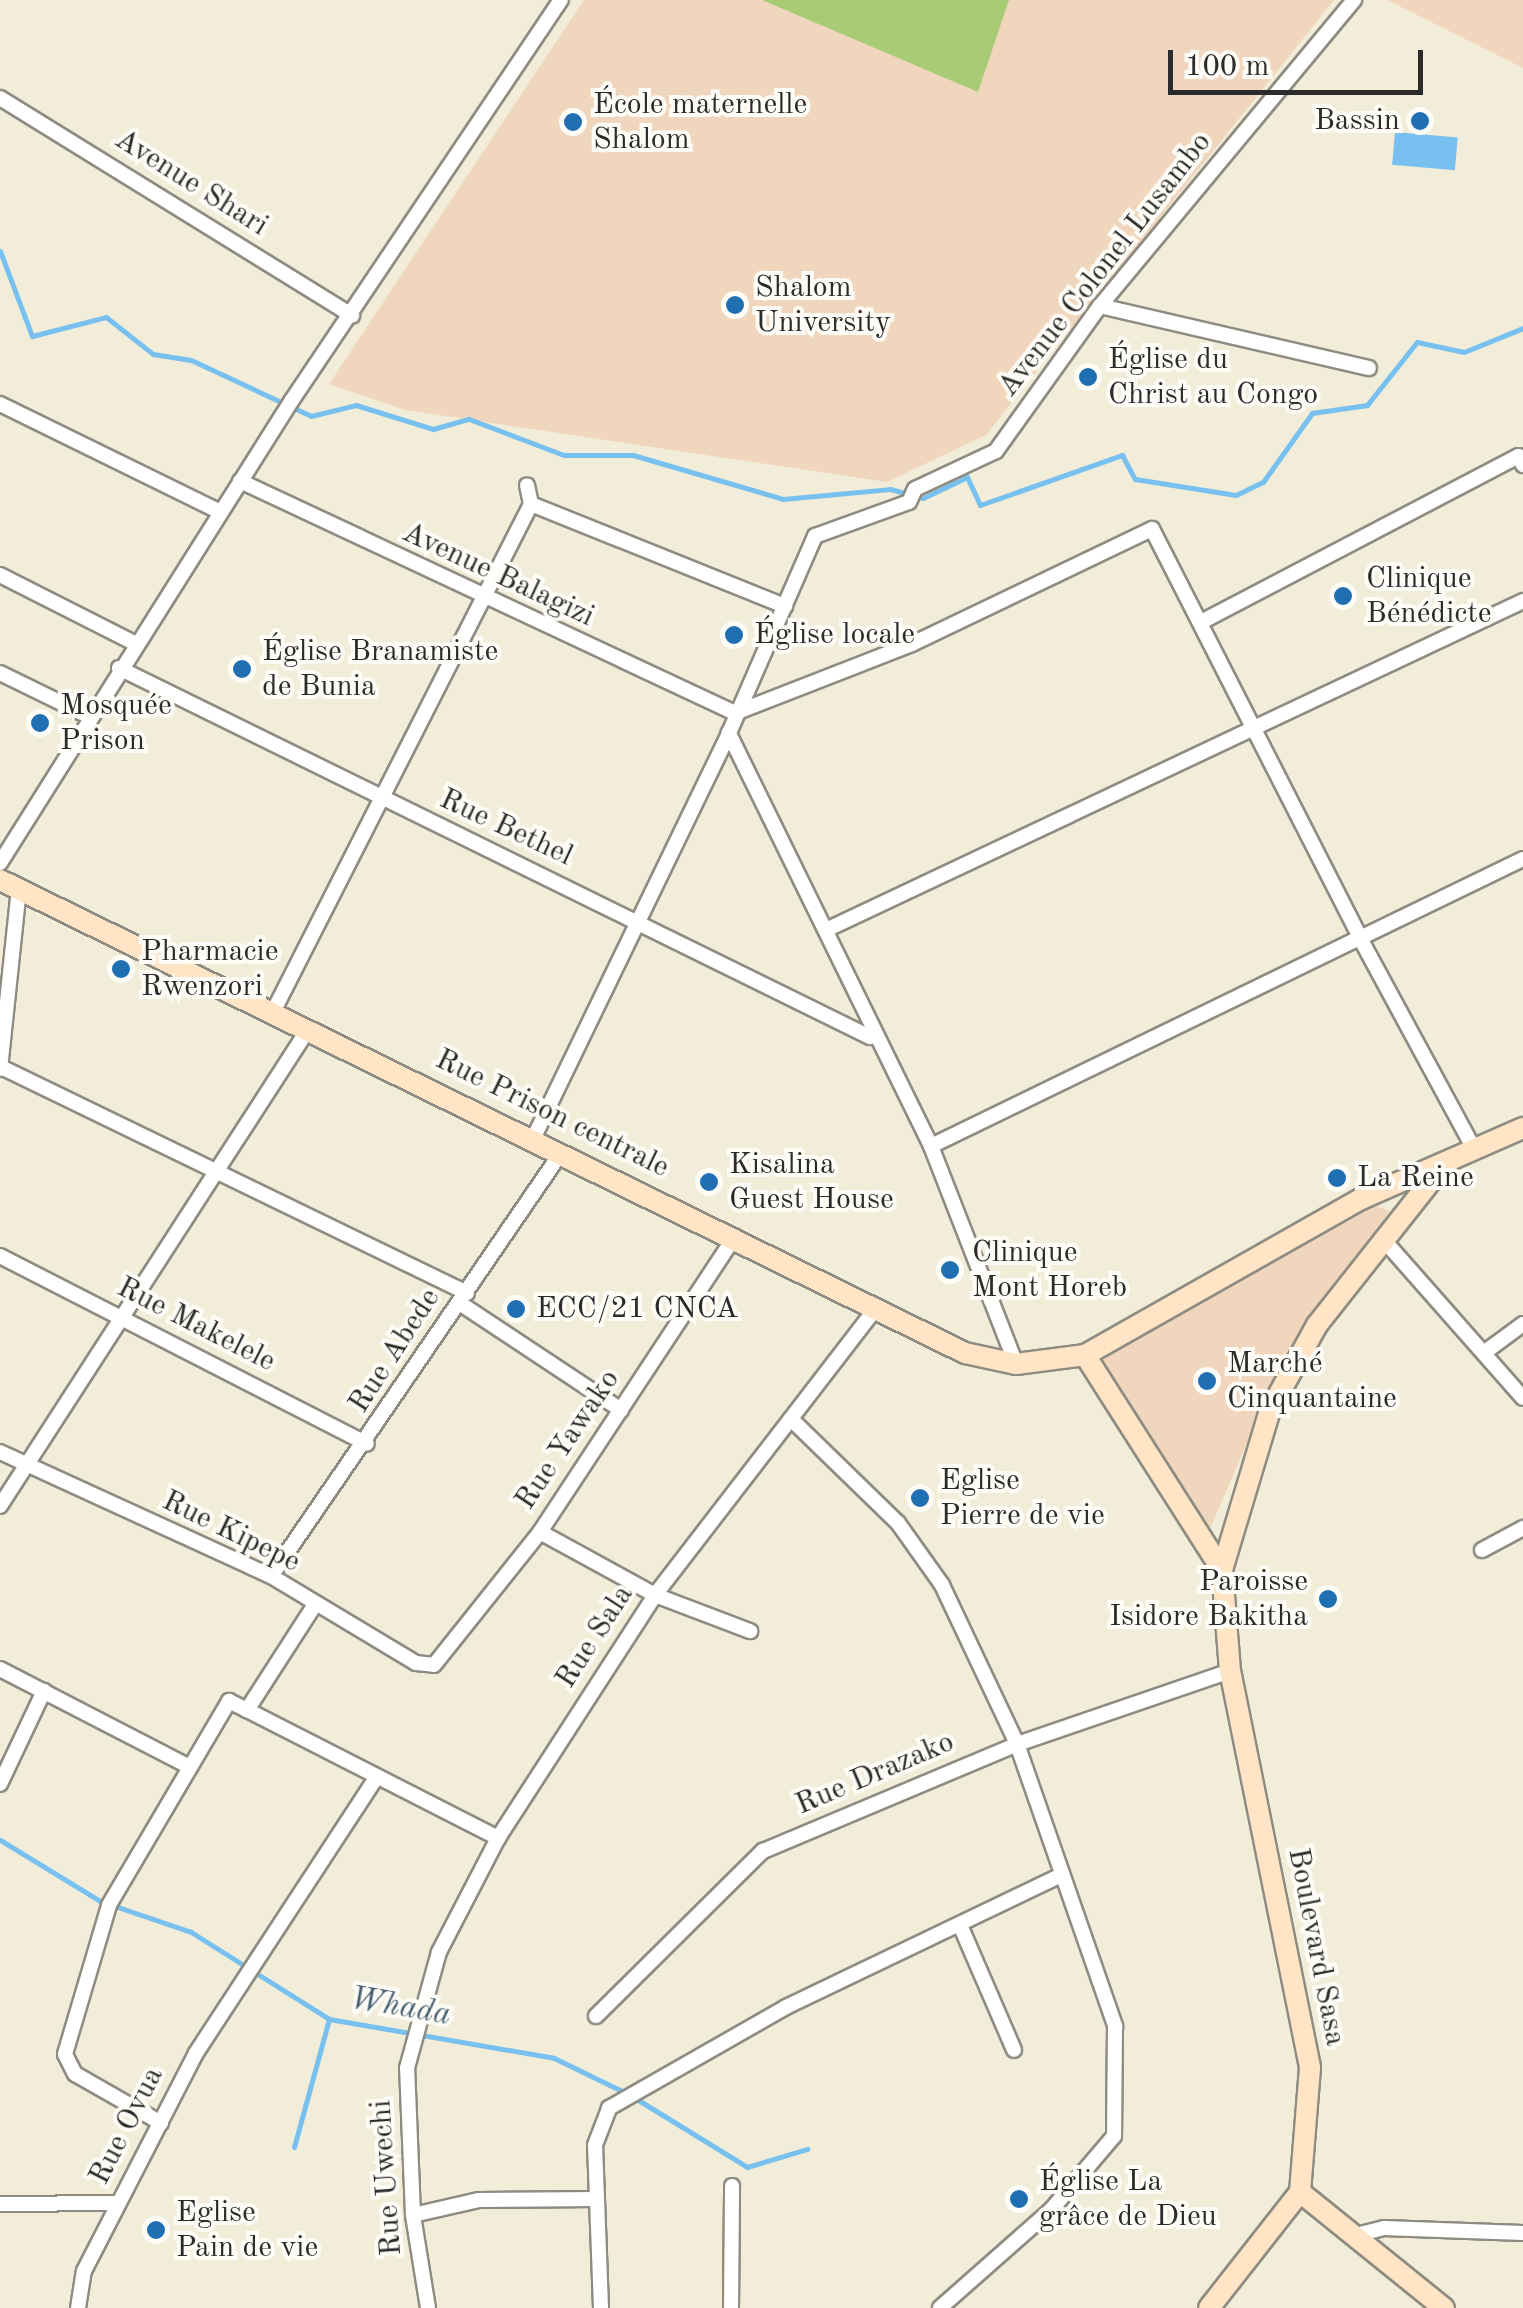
<!DOCTYPE html>
<html>
<head>
<meta charset="utf-8">
<style>
  body { margin:0 }
  #map { position:relative; width:1523px; height:2308px; overflow:hidden; background:#f2edd8; font-family:"Old Standard TT",serif }
  div>[style] { position:absolute }
  [style*='--x'] { left:calc(var(--x)*1px); top:calc(var(--y)*1px); width:calc(var(--w)*1px); rotate:calc(var(--a)*1deg) }
  .built>* { inset:0; background:#f0d6bc }
  .green>* { inset:0; background:#a8cc75 }
  .water>* { inset:0; background:#77c0f0; transform-origin:0 0 }
  .stream>* { height:5px; margin:-2.5px; padding:0 2.5px; transform-origin:2.5px; border-radius:2.5px; background:#77c0f0 }
  .roads { filter:drop-shadow(2px 0 #8e8c82) drop-shadow(-2px 0 #8e8c82) drop-shadow(0 2px #8e8c82) drop-shadow(0 -2px #8e8c82) }
  .street>* { height:14px; margin:-7px; padding:0 7px; transform-origin:7px; border-radius:7px; background:#fff }
  .secondary>* { height:20px; margin:-10px; padding:0 10px; transform-origin:10px; border-radius:10px; background:#ffe4c6 }
  .dots>* { width:28px; height:28px; translate:-50% -50%; box-sizing:border-box; border:5px solid #fdfcf7; border-radius:50% }
  span { translate:-50% -50%; white-space:nowrap; text-align:center; line-height:1.15; -webkit-text-stroke:8px #fdfcf7; paint-order:stroke }
  .poi-label { font-size:30px; color:#2b2b2b }
  .left { translate:0 -50%; text-align:left }
  .right { translate:-100% -50%; text-align:right }
  .street-label { font-size:30px; color:#2b2b2b }
  .water-label { font-size:32px; color:#465f70; font-style:italic }
  .scale { position:absolute; left:1168px; top:50px; width:255px; height:45px; box-sizing:border-box; border:5px solid #2b2b2b; border-top:0; padding-left:12px; font-size:30px; line-height:35px; white-space:nowrap; color:#2b2b2b; -webkit-text-stroke:8px #fdfcf7; paint-order:stroke }
</style>
</head>
<body>
<div id="map">
  <div class="built">
    <div style="clip-path:polygon(584px 0,1334px 0,986px 435px,887px 482px,405px 410px,329px 384px)"></div>
    <div style="clip-path:polygon(1387px 0,1523px 0,1523px 68px)"></div>
    <div style="clip-path:polygon(1365px 1202px,1390px 1211px,1284px 1357px,1207px 1536px,1100px 1356px)"></div>
  </div>
  <div class="green">
    <div style="clip-path:polygon(762px 0,1009px 0,978px 92px)"></div>
  </div>
  <div class="water">
    <div style="left:1395px;top:132px;width:63px;height:33px;rotate:5deg"></div>
  </div>
  <div class="stream">
    <div style="--x:0;--y:251;--w:91;--a:69.4"></div>
    <div style="--x:32;--y:336;--w:76;--a:-14.4"></div>
    <div style="--x:106;--y:317;--w:60;--a:38.2"></div>
    <div style="--x:153;--y:354;--w:38;--a:9"></div>
    <div style="--x:191;--y:360;--w:132;--a:25"></div>
    <div style="--x:311;--y:416;--w:46;--a:-13.7"></div>
    <div style="--x:356;--y:405;--w:81;--a:17.3"></div>
    <div style="--x:433;--y:429;--w:37;--a:-16"></div>
    <div style="--x:469;--y:419;--w:102;--a:20.8"></div>
    <div style="--x:564;--y:455;--w:69;--a:0"></div>
    <div style="--x:633;--y:455;--w:156;--a:16.3"></div>
    <div style="--x:783;--y:499;--w:107;--a:-5.3"></div>
    <div style="--x:890;--y:489;--w:34;--a:15"></div>
    <div style="--x:923;--y:498;--w:49;--a:-25.5"></div>
    <div style="--x:967;--y:477;--w:31;--a:65"></div>
    <div style="--x:980;--y:505;--w:151;--a:-19.4"></div>
    <div style="--x:1122;--y:455;--w:27;--a:62"></div>
    <div style="--x:1135;--y:479;--w:102;--a:9"></div>
    <div style="--x:1236;--y:495;--w:30;--a:-26"></div>
    <div style="--x:1263;--y:482;--w:85;--a:-54.6"></div>
    <div style="--x:1312;--y:413;--w:56;--a:-8.3"></div>
    <div style="--x:1367;--y:405;--w:80;--a:-51.6"></div>
    <div style="--x:1417;--y:342;--w:48;--a:12"></div>
    <div style="--x:1464;--y:352;--w:64;--a:-22.1"></div>
    <div style="--x:0;--y:1840;--w:117;--a:31.4"></div>
    <div style="--x:100;--y:1901;--w:96;--a:18.8"></div>
    <div style="--x:191;--y:1932;--w:163;--a:32.2"></div>
    <div style="--x:329;--y:2019;--w:228;--a:9.8"></div>
    <div style="--x:554;--y:2058;--w:80;--a:25.9"></div>
    <div style="--x:635;--y:2098;--w:132;--a:31.6"></div>
    <div style="--x:747;--y:2167;--w:63;--a:-16.7"></div>
    <div style="--x:294;--y:2147;--w:133;--a:-74.7"></div>
  </div>
  <div class="roads">
    <div class="street">
      <div style="--x:0;--y:98;--w:414;--a:31.7"></div>
      <div style="--x:1100;--y:306;--w:276;--a:13"></div>
      <div style="--x:0;--y:404;--w:245;--a:26.1"></div>
      <div style="--x:240;--y:481;--w:547;--a:25.11"></div>
      <div style="--x:531;--y:504;--w:274;--a:21.9"></div>
      <div style="--x:0;--y:575;--w:150;--a:26.9"></div>
      <div style="--x:1203;--y:621;--w:356;--a:-27.6"></div>
      <div style="--x:1519;--y:456;--w:10;--a:66"></div>
      <div style="--x:119;--y:668;--w:837;--a:26.17"></div>
      <div style="--x:0;--y:673;--w:98;--a:26"></div>
      <div style="--x:735;--y:713;--w:190;--a:-21.3"></div>
      <div style="--x:912;--y:644;--w:266;--a:-25.6"></div>
      <div style="--x:1152;--y:529;--w:459;--a:63"></div>
      <div style="--x:1360;--y:938;--w:181;--a:-25.9"></div>
      <div style="--x:0;--y:863;--w:547;--a:-57.76"></div>
      <div style="--x:292;--y:400;--w:482;--a:-56.1"></div>
      <div style="--x:828;--y:929;--w:769;--a:-25.26"></div>
      <div style="--x:274;--y:1010;--w:568;--a:-63.07"></div>
      <div style="--x:531;--y:504;--w:19;--a:-102"></div>
      <div style="--x:1;--y:1067;--w:518;--a:25.87"></div>
      <div style="--x:0;--y:1069;--w:181;--a:-84"></div>
      <div style="--x:533;--y:1139;--w:451;--a:-64.2"></div>
      <div style="--x:931;--y:1146;--w:477;--a:-25.9"></div>
      <div style="--x:1360;--y:938;--w:240;--a:61.6"></div>
      <div style="--x:1382;--y:1238;--w:213;--a:48.6"></div>
      <div style="--x:0;--y:1256;--w:412;--a:27.1"></div>
      <div style="--x:461;--y:1304;--w:192;--a:33.5"></div>
      <div style="--x:1485;--y:1352;--w:47;--a:-36.4"></div>
      <div style="--x:1016;--y:1364;--w:234;--a:-111.3"></div>
      <div style="--x:931;--y:1146;--w:460;--a:-116.1"></div>
      <div style="--x:729;--y:733;--w:215;--a:-66.4"></div>
      <div style="--x:815;--y:536;--w:100;--a:-19.9"></div>
      <div style="--x:909;--y:502;--w:14;--a:-65"></div>
      <div style="--x:915;--y:489;--w:89;--a:-25.1"></div>
      <div style="--x:996;--y:451;--w:178;--a:-54.4"></div>
      <div style="--x:1100;--y:306;--w:398;--a:-50.3"></div>
      <div style="--x:791;--y:1419;--w:149;--a:44.2"></div>
      <div style="--x:898;--y:1523;--w:76;--a:54.6"></div>
      <div style="--x:942;--y:1585;--w:176;--a:64.7"></div>
      <div style="--x:1017;--y:1744;--w:299;--a:70.8"></div>
      <div style="--x:1115;--y:2026;--w:110;--a:90.5"></div>
      <div style="--x:1114;--y:2136;--w:97;--a:130.4"></div>
      <div style="--x:1051;--y:2210;--w:148;--a:138.6"></div>
      <div style="--x:0;--y:1452;--w:298;--a:24.6"></div>
      <div style="--x:271;--y:1576;--w:169;--a:31"></div>
      <div style="--x:416;--y:1663;--w:18;--a:6"></div>
      <div style="--x:434;--y:1665;--w:170;--a:-51.4"></div>
      <div style="--x:540;--y:1532;--w:354;--a:-56.6"></div>
      <div style="--x:0;--y:1506;--w:569;--a:-57.12"></div>
      <div style="--x:540;--y:1532;--w:131;--a:28.7"></div>
      <div style="--x:655;--y:1595;--w:102;--a:20.8"></div>
      <div style="--x:1482;--y:1550;--w:47;--a:-28.2"></div>
      <div style="--x:271;--y:1576;--w:513;--a:-55.57"></div>
      <div style="--x:0;--y:1669;--w:209;--a:27.3"></div>
      <div style="--x:247;--y:1710;--w:282;--a:27"></div>
      <div style="--x:0;--y:1784;--w:103;--a:-64.7"></div>
      <div style="--x:960;--y:1925;--w:136;--a:66.6"></div>
      <div style="--x:596;--y:2016;--w:235;--a:-44.7"></div>
      <div style="--x:763;--y:1851;--w:276;--a:-22.8"></div>
      <div style="--x:1017;--y:1744;--w:225;--a:-18.9"></div>
      <div style="--x:161;--y:2123;--w:99;--a:-150.3"></div>
      <div style="--x:75;--y:2074;--w:22;--a:-117"></div>
      <div style="--x:65;--y:2054;--w:155;--a:-73.5"></div>
      <div style="--x:109;--y:1905;--w:237;--a:-59.5"></div>
      <div style="--x:229;--y:1701;--w:20;--a:27"></div>
      <div style="--x:247;--y:1710;--w:124;--a:-57.2"></div>
      <div style="--x:0;--y:2204;--w:118;--a:-0.5"></div>
      <div style="--x:413;--y:2215;--w:68;--a:-12.8"></div>
      <div style="--x:479;--y:2200;--w:118;--a:-0.5"></div>
      <div style="--x:1352;--y:2236;--w:33;--a:-14"></div>
      <div style="--x:1384;--y:2228;--w:139;--a:2.1"></div>
      <div style="--x:78;--y:2308;--w:37;--a:-81"></div>
      <div style="--x:84;--y:2271;--w:245;--a:-62.8"></div>
      <div style="--x:196;--y:2053;--w:329;--a:-56.8"></div>
      <div style="--x:428;--y:2308;--w:94;--a:-99.2"></div>
      <div style="--x:413;--y:2215;--w:147;--a:-92.3"></div>
      <div style="--x:407;--y:2068;--w:120;--a:-74.6"></div>
      <div style="--x:439;--y:1952;--w:128;--a:-62.6"></div>
      <div style="--x:498;--y:1838;--w:289;--a:-57.1"></div>
      <div style="--x:655;--y:1595;--w:361;--a:-52.4"></div>
      <div style="--x:601;--y:2308;--w:163;--a:-92.1"></div>
      <div style="--x:595;--y:2145;--w:40;--a:-69"></div>
      <div style="--x:609;--y:2108;--w:204;--a:-29.7"></div>
      <div style="--x:786;--y:2007;--w:303;--a:-25.6"></div>
      <div style="--x:731;--y:2308;--w:122;--a:-89.5"></div>
    </div>
    <div class="secondary">
      <div style="--x:0;--y:880;--w:1075;--a:26.11"></div>
      <div style="--x:965;--y:1353;--w:52;--a:12.2"></div>
      <div style="--x:1016;--y:1364;--w:70;--a:-7.4"></div>
      <div style="--x:1085;--y:1355;--w:317;--a:-29.5"></div>
      <div style="--x:1361;--y:1199;--w:177;--a:-23.7"></div>
      <div style="--x:1085;--y:1355;--w:255;--a:57.5"></div>
      <div style="--x:1300;--y:2192;--w:185;--a:38.9"></div>
      <div style="--x:1209;--y:2308;--w:147;--a:-51.9"></div>
      <div style="--x:1300;--y:2192;--w:125;--a:-85.4"></div>
      <div style="--x:1310;--y:2067;--w:404;--a:-101.4"></div>
      <div style="--x:1230;--y:1671;--w:101;--a:-94.5"></div>
      <div style="--x:1222;--y:1570;--w:167;--a:-73.3"></div>
      <div style="--x:1270;--y:1410;--w:97;--a:-61.1"></div>
      <div style="--x:1317;--y:1325;--w:200;--a:-51.7"></div>
    </div>
  </div>
  <div class="dots">
    <div style="left:1420px;top:121px;background:#1f6fb2"></div>
    <div style="left:573px;top:122px;background:#1f6fb2"></div>
    <div style="left:735px;top:305px;background:#1f6fb2"></div>
    <div style="left:1088px;top:377px;background:#1f6fb2"></div>
    <div style="left:1343px;top:596px;background:#1f6fb2"></div>
    <div style="left:734px;top:635px;background:#1f6fb2"></div>
    <div style="left:242px;top:669px;background:#1f6fb2"></div>
    <div style="left:40px;top:723px;background:#1f6fb2"></div>
    <div style="left:121px;top:969px;background:#1f6fb2"></div>
    <div style="left:1337px;top:1178px;background:#1f6fb2"></div>
    <div style="left:709px;top:1182px;background:#1f6fb2"></div>
    <div style="left:950px;top:1270px;background:#1f6fb2"></div>
    <div style="left:516px;top:1309px;background:#1f6fb2"></div>
    <div style="left:1207px;top:1381px;background:#1f6fb2"></div>
    <div style="left:920px;top:1498px;background:#1f6fb2"></div>
    <div style="left:1328px;top:1599px;background:#1f6fb2"></div>
    <div style="left:1019px;top:2199px;background:#1f6fb2"></div>
    <div style="left:156px;top:2230px;background:#1f6fb2"></div>
  </div>
  <div class="poi-label">
    <span class="left" style="left:593px;top:122px">École maternelle<br>Shalom</span>
    <span class="right" style="left:1400px;top:121px">Bassin</span>
    <span class="left" style="left:755px;top:305px">Shalom<br>University</span>
    <span class="left" style="left:1108px;top:377px">Église du<br>Christ au Congo</span>
    <span class="left" style="left:1366px;top:596px">Clinique<br>Bénédicte</span>
    <span class="left" style="left:754px;top:635px">Église locale</span>
    <span class="left" style="left:262px;top:669px">Église Branamiste<br>de Bunia</span>
    <span class="left" style="left:60px;top:723px">Mosquée<br>Prison</span>
    <span class="left" style="left:141px;top:969px">Pharmacie<br>Rwenzori</span>
    <span class="left" style="left:729px;top:1182px">Kisalina<br>Guest House</span>
    <span class="left" style="left:1357px;top:1178px">La Reine</span>
    <span class="left" style="left:972px;top:1270px">Clinique<br>Mont Horeb</span>
    <span class="left" style="left:536px;top:1309px">ECC/21 CNCA</span>
    <span class="left" style="left:1227px;top:1381px">Marché<br>Cinquantaine</span>
    <span class="left" style="left:940px;top:1498px">Eglise<br>Pierre de vie</span>
    <span class="right" style="left:1308px;top:1599px">Paroisse<br>Isidore Bakitha</span>
    <span class="left" style="left:1039px;top:2199px">Église La<br>grâce de Dieu</span>
    <span class="left" style="left:176px;top:2230px">Eglise<br>Pain de vie</span>
  </div>
  <div class="street-label">
    <span style="left:191px;top:183px;rotate:32deg">Avenue Shari</span>
    <span style="left:1105px;top:265px;rotate:-52deg">Avenue Colonel Lusambo</span>
    <span style="left:498px;top:575px;rotate:25deg">Avenue Balagizi</span>
    <span style="left:506px;top:828px;rotate:25deg">Rue Bethel</span>
    <span style="left:552px;top:1114px;rotate:26deg">Rue Prison centrale</span>
    <span style="left:196px;top:1325px;rotate:27deg">Rue Makelele</span>
    <span style="left:395px;top:1351px;rotate:-57deg">Rue Abede</span>
    <span style="left:568px;top:1440px;rotate:-56deg">Rue Yawako</span>
    <span style="left:231px;top:1532px;rotate:26deg">Rue Kipepe</span>
    <span style="left:595px;top:1637px;rotate:-57deg">Rue Sala</span>
    <span style="left:875px;top:1774px;rotate:-23deg">Rue Drazako</span>
    <span style="left:1316px;top:1947px;rotate:79deg">Boulevard Sasa</span>
    <span style="left:127px;top:2126px;rotate:-63deg">Rue Ovua</span>
    <span style="left:387px;top:2178px;rotate:-94deg">Rue Uwechi</span>
  </div>
  <div class="water-label">
    <span style="left:400px;top:2008px;rotate:10deg">Whada</span>
  </div>
  <div class="scale">100 m</div>
</div>
</body>
</html>
